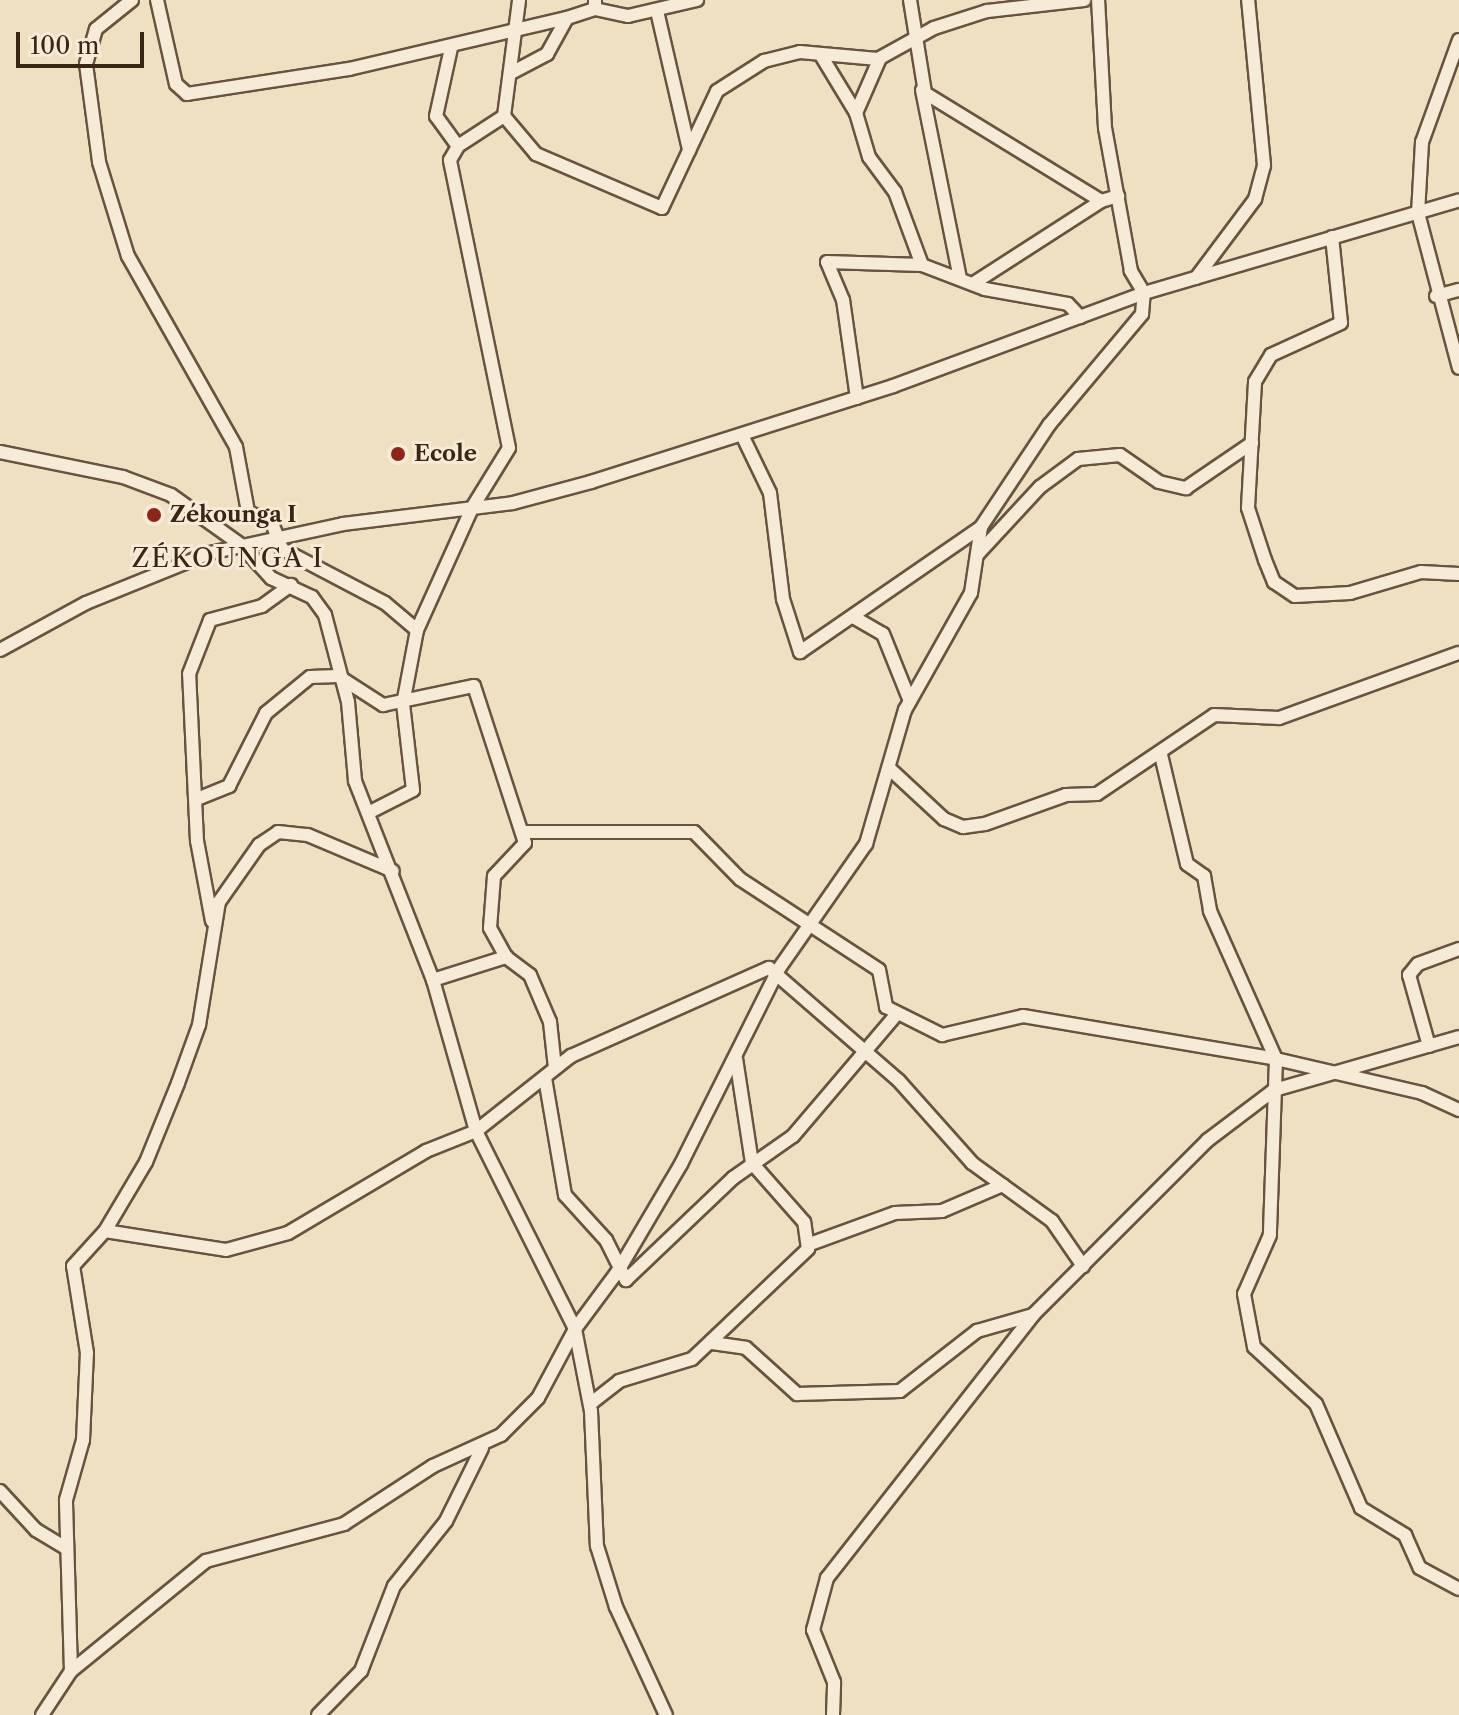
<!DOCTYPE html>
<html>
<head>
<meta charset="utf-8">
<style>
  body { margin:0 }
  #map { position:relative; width:1459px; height:1715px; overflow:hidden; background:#efe0c1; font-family:"Libre Caslon Text",serif }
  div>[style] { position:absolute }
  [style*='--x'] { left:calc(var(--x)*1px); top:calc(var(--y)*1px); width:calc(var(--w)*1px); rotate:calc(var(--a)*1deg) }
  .roads { filter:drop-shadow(2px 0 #67543f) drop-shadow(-2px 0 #67543f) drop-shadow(0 2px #67543f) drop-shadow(0 -2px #67543f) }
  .minor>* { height:12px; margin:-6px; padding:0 6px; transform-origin:6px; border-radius:6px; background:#f5ebd7 }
  .dots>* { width:22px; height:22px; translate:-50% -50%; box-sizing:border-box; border:4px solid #f5ebd7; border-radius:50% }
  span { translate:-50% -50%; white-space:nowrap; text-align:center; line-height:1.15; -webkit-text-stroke:6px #f5ebd7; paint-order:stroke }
  .poi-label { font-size:22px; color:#3a2514; font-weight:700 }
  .left { translate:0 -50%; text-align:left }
  .quarter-label { font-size:26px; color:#3a2514; letter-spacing:2px }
  .scale { position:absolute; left:16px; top:32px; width:128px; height:36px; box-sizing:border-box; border:4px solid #3a2514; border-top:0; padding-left:10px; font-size:24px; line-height:28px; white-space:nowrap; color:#3a2514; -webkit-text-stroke:6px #f5ebd7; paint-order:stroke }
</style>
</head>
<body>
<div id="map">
  <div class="roads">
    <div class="minor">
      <div style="--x:132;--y:0;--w:46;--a:141.1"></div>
      <div style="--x:96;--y:29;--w:36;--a:106"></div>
      <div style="--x:86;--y:64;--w:99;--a:82.4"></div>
      <div style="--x:99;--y:162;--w:98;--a:72.9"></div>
      <div style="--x:128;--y:256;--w:219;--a:60.5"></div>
      <div style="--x:236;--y:447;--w:66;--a:79.5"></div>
      <div style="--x:248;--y:512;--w:26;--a:25"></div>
      <div style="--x:272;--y:523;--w:28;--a:69"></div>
      <div style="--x:282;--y:549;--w:116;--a:27.7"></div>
      <div style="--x:385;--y:603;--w:42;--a:40.2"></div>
      <div style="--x:157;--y:0;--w:86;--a:77.3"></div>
      <div style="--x:176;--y:84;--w:15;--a:42"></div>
      <div style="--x:187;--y:94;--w:164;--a:-8.8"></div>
      <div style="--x:349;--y:69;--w:224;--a:-13.2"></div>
      <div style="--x:910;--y:0;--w:94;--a:80.8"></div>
      <div style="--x:925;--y:93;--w:206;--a:31.5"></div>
      <div style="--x:1101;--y:201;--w:18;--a:-16"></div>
      <div style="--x:595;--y:9;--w:34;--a:12"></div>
      <div style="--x:628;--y:16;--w:71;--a:-13.1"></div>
      <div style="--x:657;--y:11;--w:143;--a:77"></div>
      <div style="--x:1459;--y:40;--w:109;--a:109.9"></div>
      <div style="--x:1422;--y:142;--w:71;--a:93.2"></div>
      <div style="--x:1418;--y:213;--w:160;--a:75.2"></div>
      <div style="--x:451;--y:48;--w:70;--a:102.4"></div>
      <div style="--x:436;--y:116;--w:37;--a:54"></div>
      <div style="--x:822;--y:57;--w:66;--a:58.7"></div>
      <div style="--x:856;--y:113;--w:46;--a:73.5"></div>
      <div style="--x:869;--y:157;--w:44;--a:53.4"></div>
      <div style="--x:895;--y:192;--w:78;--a:69.7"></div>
      <div style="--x:511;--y:73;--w:41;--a:-27.8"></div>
      <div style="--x:547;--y:54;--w:41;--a:-60.9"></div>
      <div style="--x:567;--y:18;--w:29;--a:-18"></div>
      <div style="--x:595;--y:9;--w:9;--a:-90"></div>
      <div style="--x:922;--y:90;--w:192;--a:78.6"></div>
      <div style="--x:856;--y:113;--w:60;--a:-66.4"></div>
      <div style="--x:504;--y:116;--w:50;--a:49.9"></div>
      <div style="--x:536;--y:154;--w:137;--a:23.2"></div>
      <div style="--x:662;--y:208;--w:129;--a:-64.8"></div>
      <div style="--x:717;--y:91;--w:56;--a:-32.6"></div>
      <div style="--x:764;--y:61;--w:37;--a:-14"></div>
      <div style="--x:800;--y:52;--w:78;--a:5.1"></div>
      <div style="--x:878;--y:59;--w:64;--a:-29"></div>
      <div style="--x:934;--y:28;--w:56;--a:-17.8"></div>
      <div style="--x:987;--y:11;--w:98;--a:-6.5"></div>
      <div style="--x:1332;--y:237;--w:86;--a:84"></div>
      <div style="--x:1341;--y:323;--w:77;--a:155.4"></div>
      <div style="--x:1271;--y:355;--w:31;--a:121"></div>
      <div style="--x:1255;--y:382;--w:126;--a:93.2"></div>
      <div style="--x:1248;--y:508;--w:55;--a:71.9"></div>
      <div style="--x:1265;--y:560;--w:24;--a:68"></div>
      <div style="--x:1274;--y:582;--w:25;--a:34"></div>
      <div style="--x:1295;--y:596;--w:55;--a:-3.1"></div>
      <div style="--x:1350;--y:593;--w:74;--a:-16.5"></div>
      <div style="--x:1421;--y:572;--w:38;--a:3"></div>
      <div style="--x:1196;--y:278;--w:99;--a:-53.2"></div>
      <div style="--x:1255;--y:199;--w:35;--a:-75"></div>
      <div style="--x:1264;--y:165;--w:166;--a:-95.5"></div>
      <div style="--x:974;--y:283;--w:151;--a:-32.8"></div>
      <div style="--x:1436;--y:296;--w:24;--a:-15"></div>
      <div style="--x:857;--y:398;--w:99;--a:-98.1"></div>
      <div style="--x:843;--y:300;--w:41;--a:-112.8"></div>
      <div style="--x:827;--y:262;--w:95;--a:1.8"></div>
      <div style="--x:922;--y:265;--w:67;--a:20.9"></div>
      <div style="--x:985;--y:289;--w:84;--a:10.2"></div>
      <div style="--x:1068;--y:304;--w:18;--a:47"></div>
      <div style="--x:742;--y:435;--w:64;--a:64.2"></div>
      <div style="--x:770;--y:493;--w:107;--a:83"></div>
      <div style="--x:783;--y:599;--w:56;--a:72.2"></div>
      <div style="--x:800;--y:652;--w:220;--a:-34.6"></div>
      <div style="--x:0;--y:452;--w:126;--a:11.5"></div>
      <div style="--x:123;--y:477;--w:51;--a:20.6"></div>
      <div style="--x:171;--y:495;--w:86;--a:35.5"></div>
      <div style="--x:241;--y:545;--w:45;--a:47.7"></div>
      <div style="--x:271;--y:578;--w:45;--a:24.9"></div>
      <div style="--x:312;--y:597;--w:22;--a:54"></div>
      <div style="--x:325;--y:615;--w:90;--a:75.2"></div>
      <div style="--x:348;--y:702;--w:79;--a:84.9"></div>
      <div style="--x:355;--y:781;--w:214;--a:68.6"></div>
      <div style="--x:433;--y:980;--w:157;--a:74.1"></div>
      <div style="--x:476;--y:1131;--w:221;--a:63.4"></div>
      <div style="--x:575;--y:1329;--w:84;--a:79"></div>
      <div style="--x:591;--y:1411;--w:135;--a:87.5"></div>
      <div style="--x:597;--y:1546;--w:64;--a:72.7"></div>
      <div style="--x:616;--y:1607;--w:119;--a:65.2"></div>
      <div style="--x:977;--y:555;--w:93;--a:-47.2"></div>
      <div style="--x:1040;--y:487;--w:47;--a:-36.4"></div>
      <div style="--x:1078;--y:459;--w:42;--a:-5.4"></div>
      <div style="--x:1120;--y:455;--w:47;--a:34.7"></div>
      <div style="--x:1159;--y:482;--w:28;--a:13"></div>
      <div style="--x:1186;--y:488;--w:80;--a:-34.3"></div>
      <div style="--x:855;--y:618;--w:32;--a:30"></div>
      <div style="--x:883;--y:634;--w:72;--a:68.1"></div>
      <div style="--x:0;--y:650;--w:98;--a:-28.7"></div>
      <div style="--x:86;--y:603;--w:134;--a:-22"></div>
      <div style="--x:210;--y:553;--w:136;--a:-12.3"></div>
      <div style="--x:343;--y:524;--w:171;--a:-7"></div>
      <div style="--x:513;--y:503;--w:81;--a:-15.1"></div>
      <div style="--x:591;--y:482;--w:317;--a:-17.6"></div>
      <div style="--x:893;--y:386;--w:268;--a:-20.3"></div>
      <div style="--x:1144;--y:293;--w:328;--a:-16.4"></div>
      <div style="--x:1161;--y:755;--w:112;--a:76.6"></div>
      <div style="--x:1187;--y:864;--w:21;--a:35"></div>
      <div style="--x:1204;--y:876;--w:36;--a:80"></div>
      <div style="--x:1210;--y:911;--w:162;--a:66"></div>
      <div style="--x:1276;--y:1059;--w:176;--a:92"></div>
      <div style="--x:1270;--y:1235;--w:64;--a:113.8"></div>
      <div style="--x:1244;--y:1294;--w:54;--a:79.3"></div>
      <div style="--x:1254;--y:1347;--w:84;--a:42.6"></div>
      <div style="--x:1316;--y:1404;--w:113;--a:66.6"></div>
      <div style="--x:1361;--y:1508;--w:52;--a:31.5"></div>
      <div style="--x:1405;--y:1535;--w:36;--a:66"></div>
      <div style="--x:1420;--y:1568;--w:44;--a:28.3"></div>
      <div style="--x:890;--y:769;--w:74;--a:42.8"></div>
      <div style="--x:944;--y:819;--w:21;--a:23"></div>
      <div style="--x:963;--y:827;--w:22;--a:-8"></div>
      <div style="--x:985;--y:824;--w:86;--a:-19.7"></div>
      <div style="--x:1066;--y:795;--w:31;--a:-2"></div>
      <div style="--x:1097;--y:794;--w:141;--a:-34"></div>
      <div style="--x:1214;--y:715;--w:65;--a:2.6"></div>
      <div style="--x:1279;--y:718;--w:191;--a:-19.9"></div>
      <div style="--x:197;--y:799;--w:35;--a:-22"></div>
      <div style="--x:229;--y:786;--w:82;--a:-63.1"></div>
      <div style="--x:266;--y:713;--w:57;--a:-39.3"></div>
      <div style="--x:310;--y:677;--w:28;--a:-2"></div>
      <div style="--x:338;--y:676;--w:54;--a:32.8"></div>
      <div style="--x:383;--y:705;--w:93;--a:-11.8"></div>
      <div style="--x:474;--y:686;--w:165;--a:72"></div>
      <div style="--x:525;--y:843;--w:45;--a:133.2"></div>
      <div style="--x:494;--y:876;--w:52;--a:94.4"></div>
      <div style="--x:490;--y:928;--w:33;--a:61"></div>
      <div style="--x:506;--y:957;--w:30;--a:37"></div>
      <div style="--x:530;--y:975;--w:51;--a:66.9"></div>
      <div style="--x:550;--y:1022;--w:46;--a:83.8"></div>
      <div style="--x:372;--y:811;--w:46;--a:-27.1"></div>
      <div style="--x:413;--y:790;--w:87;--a:-96.6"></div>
      <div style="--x:403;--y:704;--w:75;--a:-79.3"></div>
      <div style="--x:417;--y:630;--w:134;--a:-65.7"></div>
      <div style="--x:472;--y:508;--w:70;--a:-58.3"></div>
      <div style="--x:509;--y:448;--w:294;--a:-101.6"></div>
      <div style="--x:450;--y:160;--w:16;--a:-60"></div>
      <div style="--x:458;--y:146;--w:55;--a:-33.1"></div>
      <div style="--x:504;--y:116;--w:117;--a:-82.6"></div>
      <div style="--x:523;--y:832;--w:171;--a:0"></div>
      <div style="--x:694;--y:832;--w:66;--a:45.6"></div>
      <div style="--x:740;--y:879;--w:166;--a:33.2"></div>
      <div style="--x:879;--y:970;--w:38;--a:79"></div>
      <div style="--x:886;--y:1007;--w:63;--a:26.6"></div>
      <div style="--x:942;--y:1035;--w:83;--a:-13.2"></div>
      <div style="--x:1023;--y:1016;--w:257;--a:9.6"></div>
      <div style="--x:1276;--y:1059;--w:150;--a:13.1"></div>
      <div style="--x:1422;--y:1093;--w:41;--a:24.7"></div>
      <div style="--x:212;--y:921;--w:81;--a:-100.6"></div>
      <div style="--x:197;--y:841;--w:167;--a:-92.7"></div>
      <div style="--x:189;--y:674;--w:58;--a:-68.7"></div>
      <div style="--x:210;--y:620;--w:54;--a:-15.1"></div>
      <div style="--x:262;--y:606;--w:36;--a:-36"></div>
      <div style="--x:433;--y:980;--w:77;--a:-17.5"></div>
      <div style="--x:1429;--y:1046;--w:74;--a:-105.7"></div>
      <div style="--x:1409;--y:975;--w:14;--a:-51"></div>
      <div style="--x:1418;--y:964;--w:44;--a:-20.1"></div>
      <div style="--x:545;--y:1078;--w:119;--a:80.3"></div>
      <div style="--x:565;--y:1195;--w:61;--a:47.7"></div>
      <div style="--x:606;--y:1240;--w:45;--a:63.4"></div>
      <div style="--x:626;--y:1280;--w:148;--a:-43.6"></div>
      <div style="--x:733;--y:1178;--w:73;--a:-35"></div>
      <div style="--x:793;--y:1136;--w:160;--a:-49.6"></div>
      <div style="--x:105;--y:1231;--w:122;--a:8.9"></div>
      <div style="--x:226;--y:1250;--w:64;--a:-15.3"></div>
      <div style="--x:288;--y:1233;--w:161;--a:-30.7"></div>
      <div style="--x:426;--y:1151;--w:54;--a:-21.8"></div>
      <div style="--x:476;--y:1131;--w:121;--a:-38.3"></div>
      <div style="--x:571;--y:1056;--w:217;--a:-24"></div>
      <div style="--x:769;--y:968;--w:172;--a:41"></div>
      <div style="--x:899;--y:1081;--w:110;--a:48.3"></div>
      <div style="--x:972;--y:1163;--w:99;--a:35.9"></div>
      <div style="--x:1052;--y:1221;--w:55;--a:55.4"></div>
      <div style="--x:810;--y:1244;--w:90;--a:-20"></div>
      <div style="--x:895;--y:1213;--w:47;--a:-2.4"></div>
      <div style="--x:942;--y:1211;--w:66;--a:-23.1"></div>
      <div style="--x:712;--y:1343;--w:34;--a:8"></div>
      <div style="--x:746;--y:1348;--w:69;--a:42"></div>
      <div style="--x:797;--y:1394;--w:103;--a:-1.7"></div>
      <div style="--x:900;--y:1391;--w:98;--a:-37.9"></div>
      <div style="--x:977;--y:1331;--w:58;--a:-15.9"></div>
      <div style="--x:1033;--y:1315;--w:247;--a:-45"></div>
      <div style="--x:1208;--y:1140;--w:83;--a:-37.1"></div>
      <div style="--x:1274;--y:1090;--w:192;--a:-16"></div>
      <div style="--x:590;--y:1404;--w:37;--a:-38"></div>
      <div style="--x:619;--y:1381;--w:76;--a:-16.8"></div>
      <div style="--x:692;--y:1359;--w:160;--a:-43.5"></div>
      <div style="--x:808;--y:1249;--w:27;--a:-98"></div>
      <div style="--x:804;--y:1222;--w:79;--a:-131.4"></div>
      <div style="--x:752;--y:1163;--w:105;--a:-98.7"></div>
      <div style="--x:0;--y:1491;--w:53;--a:47.3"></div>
      <div style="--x:36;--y:1530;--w:35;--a:31"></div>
      <div style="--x:71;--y:1671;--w:171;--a:-91.7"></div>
      <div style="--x:66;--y:1500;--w:62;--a:-74.2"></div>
      <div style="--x:83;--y:1440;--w:87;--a:-87.4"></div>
      <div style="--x:87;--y:1353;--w:88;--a:-99.1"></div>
      <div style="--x:73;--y:1266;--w:47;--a:-47.6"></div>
      <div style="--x:105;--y:1231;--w:80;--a:-59.3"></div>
      <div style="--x:146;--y:1162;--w:85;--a:-67.9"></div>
      <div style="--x:178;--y:1083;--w:62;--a:-70.1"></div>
      <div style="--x:199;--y:1025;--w:125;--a:-80.8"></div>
      <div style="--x:219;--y:902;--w:70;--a:-54.9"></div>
      <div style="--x:259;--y:845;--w:23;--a:-34"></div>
      <div style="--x:278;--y:832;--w:30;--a:6"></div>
      <div style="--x:308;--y:835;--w:92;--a:23"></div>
      <div style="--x:42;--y:1715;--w:53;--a:-56.6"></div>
      <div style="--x:71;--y:1671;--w:174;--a:-39.2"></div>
      <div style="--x:206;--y:1561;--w:143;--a:-15"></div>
      <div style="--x:344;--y:1524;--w:106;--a:-33.1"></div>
      <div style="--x:433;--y:1466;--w:75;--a:-24.5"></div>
      <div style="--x:501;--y:1435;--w:52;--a:-45"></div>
      <div style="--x:538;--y:1398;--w:78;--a:-61.8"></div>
      <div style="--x:575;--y:1329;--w:72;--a:-53.4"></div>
      <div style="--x:618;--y:1271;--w:124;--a:-59.5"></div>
      <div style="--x:681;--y:1164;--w:217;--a:-63.4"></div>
      <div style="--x:778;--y:970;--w:154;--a:-55.1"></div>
      <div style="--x:866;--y:844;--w:140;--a:-73.8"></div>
      <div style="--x:905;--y:710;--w:134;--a:-60.6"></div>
      <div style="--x:971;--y:593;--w:67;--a:-81.4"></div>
      <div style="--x:981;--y:527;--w:123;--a:-56.3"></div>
      <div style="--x:1049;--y:425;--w:145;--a:-50"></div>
      <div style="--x:1142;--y:314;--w:21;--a:-85"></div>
      <div style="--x:1144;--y:293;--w:26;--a:-121"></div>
      <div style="--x:1131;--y:271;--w:145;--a:-100.3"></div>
      <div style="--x:1105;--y:128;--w:128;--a:-93.1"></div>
      <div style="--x:318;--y:1715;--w:62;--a:-45.7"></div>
      <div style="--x:361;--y:1671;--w:91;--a:-68.8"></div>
      <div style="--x:394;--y:1586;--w:83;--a:-51.3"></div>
      <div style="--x:446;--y:1521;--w:81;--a:-63.7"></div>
      <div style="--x:833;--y:1715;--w:33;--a:-88"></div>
      <div style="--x:834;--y:1682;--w:56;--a:-112"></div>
      <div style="--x:813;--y:1630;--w:54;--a:-74.9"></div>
      <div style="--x:827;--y:1578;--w:334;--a:-51.9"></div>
    </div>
  </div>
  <div class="dots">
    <div style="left:398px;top:454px;background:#8f2418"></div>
    <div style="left:154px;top:515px;background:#8f2418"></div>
  </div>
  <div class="poi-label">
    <span class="left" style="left:414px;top:454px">Ecole</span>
    <span class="left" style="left:170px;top:515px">Zékounga I</span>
  </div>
  <div class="quarter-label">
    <span style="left:228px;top:559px">ZÉKOUNGA I</span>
  </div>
  <div class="scale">100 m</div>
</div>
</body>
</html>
